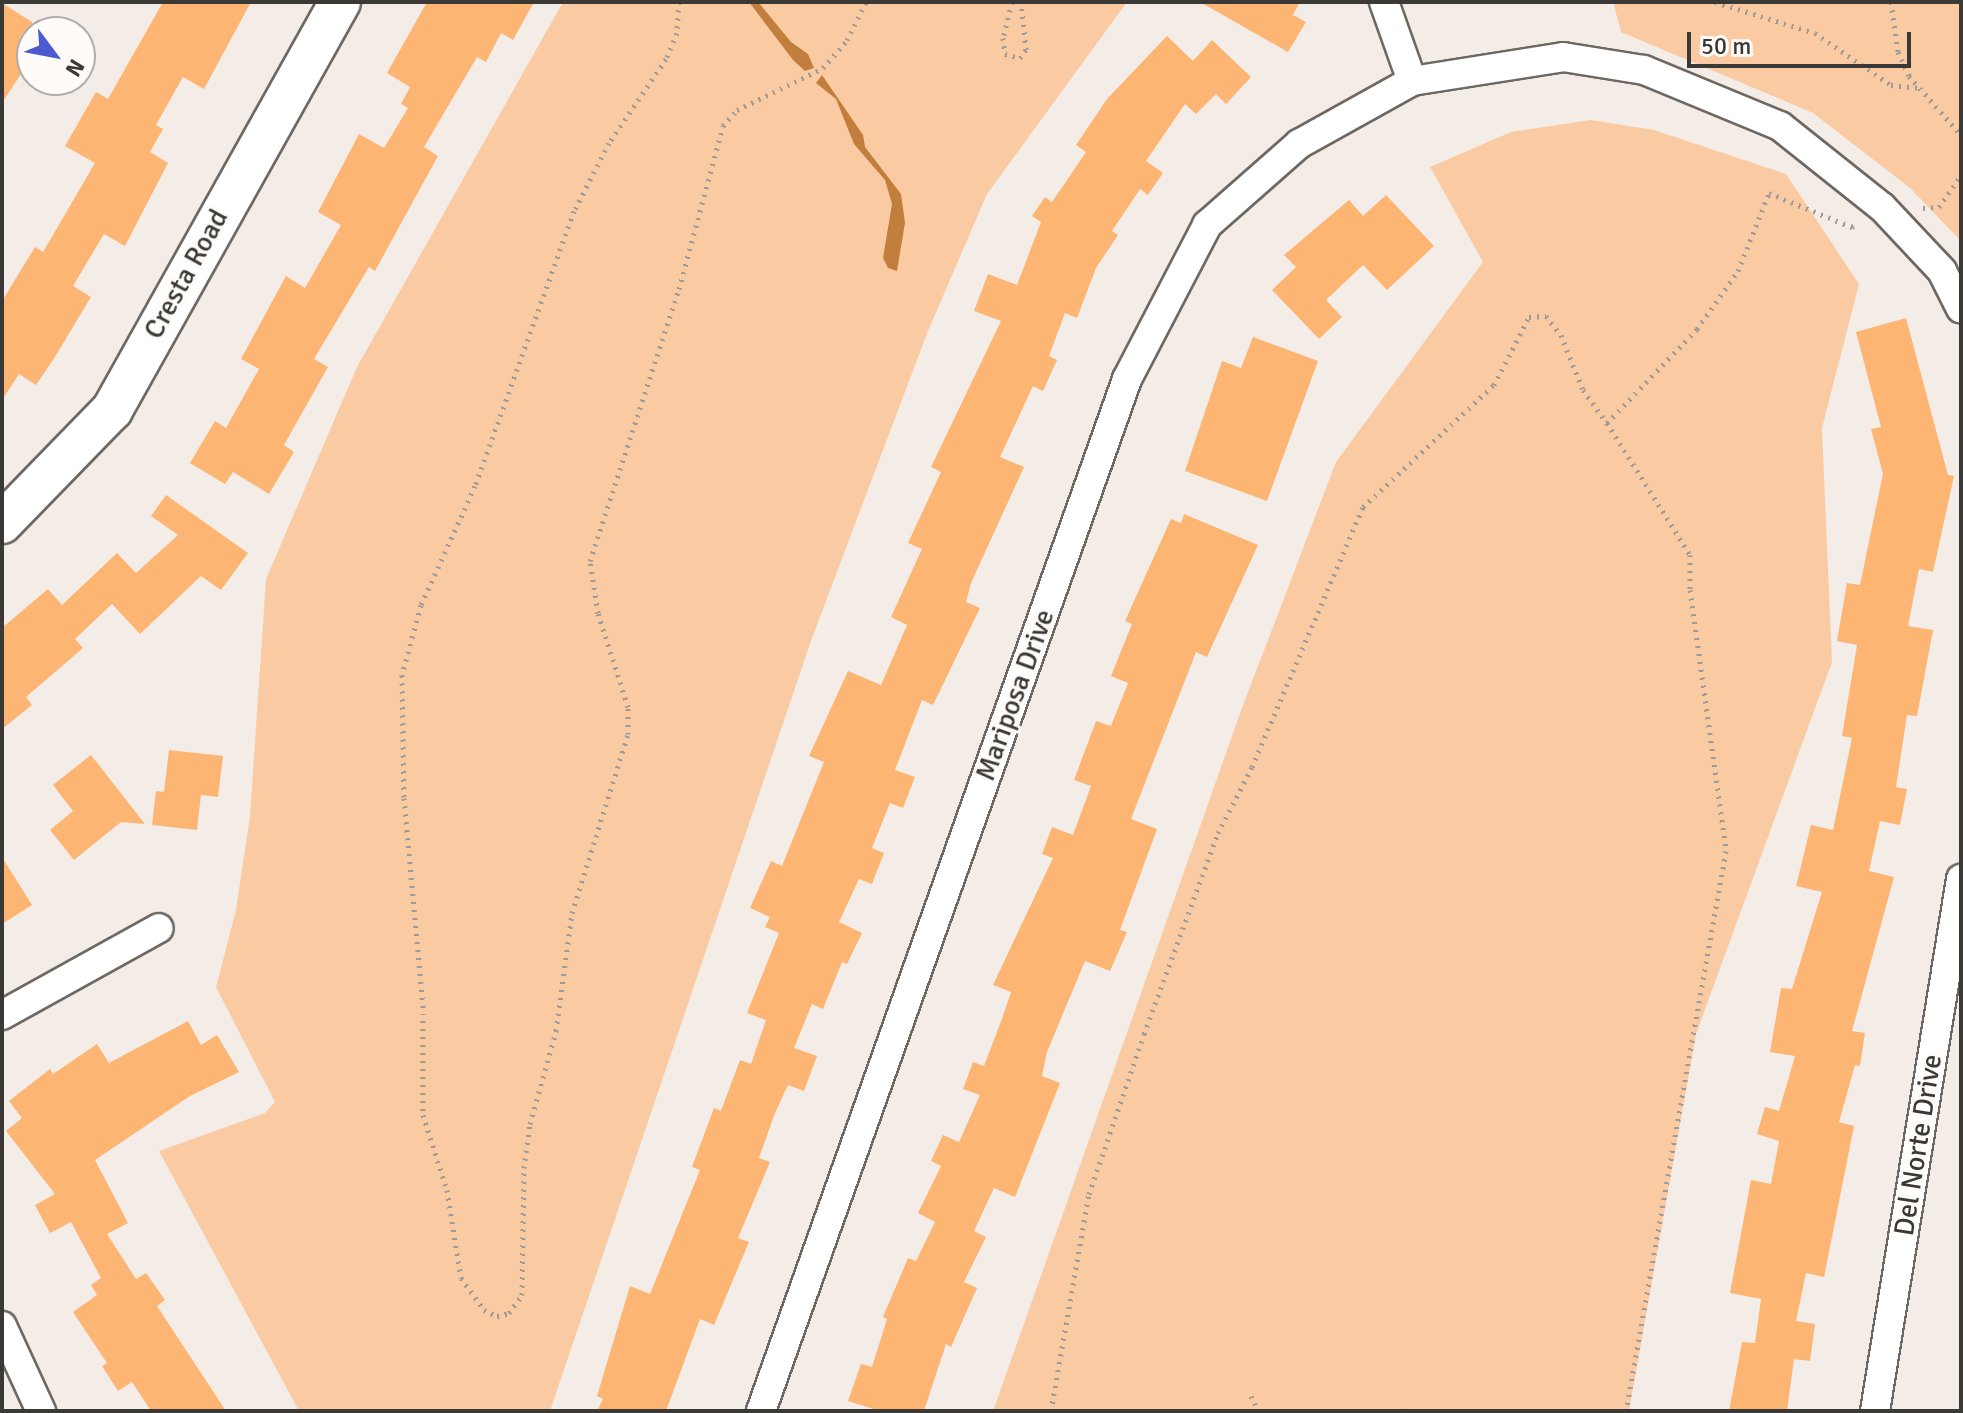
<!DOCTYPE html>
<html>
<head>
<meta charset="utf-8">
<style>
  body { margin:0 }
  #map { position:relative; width:1963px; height:1413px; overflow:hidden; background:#f4ede7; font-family:Signika,sans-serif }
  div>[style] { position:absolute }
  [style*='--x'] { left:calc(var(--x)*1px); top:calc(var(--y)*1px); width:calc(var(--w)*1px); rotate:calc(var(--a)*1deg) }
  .green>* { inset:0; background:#facba2 }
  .water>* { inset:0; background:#c27e3c }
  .building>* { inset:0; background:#fdb574 }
  .path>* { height:5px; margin-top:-2.5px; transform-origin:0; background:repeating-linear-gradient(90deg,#9f9a95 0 2px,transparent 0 8px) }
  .roads { filter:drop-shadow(2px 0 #6e6863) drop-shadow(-2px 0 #6e6863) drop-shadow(0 2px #6e6863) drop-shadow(0 -2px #6e6863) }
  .street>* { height:28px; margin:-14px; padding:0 14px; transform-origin:14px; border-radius:14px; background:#fff }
  .secondary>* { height:40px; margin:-20px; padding:0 20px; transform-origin:20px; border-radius:20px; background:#fff }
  span { translate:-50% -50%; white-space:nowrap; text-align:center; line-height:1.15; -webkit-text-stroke:6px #fefbf9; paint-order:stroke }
  .street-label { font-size:28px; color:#3b3936 }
  .frame { position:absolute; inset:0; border:4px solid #3b3936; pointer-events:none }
  .north { position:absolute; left:16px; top:16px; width:80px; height:80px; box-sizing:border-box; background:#fefbf9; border:2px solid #b0adab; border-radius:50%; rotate:122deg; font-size:22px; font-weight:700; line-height:32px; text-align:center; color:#3b3936 }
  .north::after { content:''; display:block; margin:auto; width:28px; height:36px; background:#495bcf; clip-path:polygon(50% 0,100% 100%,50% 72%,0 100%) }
  .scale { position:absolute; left:1687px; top:32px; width:224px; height:36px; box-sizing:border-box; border:4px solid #3b3936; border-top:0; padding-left:10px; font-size:24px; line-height:28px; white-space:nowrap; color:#3b3936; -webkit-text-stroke:6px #fefbf9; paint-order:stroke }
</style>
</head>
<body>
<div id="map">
  <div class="green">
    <div style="clip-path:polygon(563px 2px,1127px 2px,987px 194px,928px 331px,812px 638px,550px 1411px,299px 1411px,159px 1151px,265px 1113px,275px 1102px,216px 987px,236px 910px,250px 816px,266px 579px,357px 367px)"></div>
    <div style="clip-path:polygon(1613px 2px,1961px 2px,1961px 241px,1910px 188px,1813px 113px,1621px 32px)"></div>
    <div style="clip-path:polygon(1591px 120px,1654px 130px,1786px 174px,1859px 284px,1822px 428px,1832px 662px,1696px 1034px,1629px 1411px,993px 1411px,1242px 708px,1336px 462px,1483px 262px,1430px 167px,1511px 132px)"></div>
  </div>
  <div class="water">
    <div style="clip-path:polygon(749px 2px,759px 3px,791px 42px,808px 54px,814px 68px,805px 71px,793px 60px)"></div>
    <div style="clip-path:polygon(822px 75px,863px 135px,865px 147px,901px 194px,905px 223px,897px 271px,888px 268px,883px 258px,892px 204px,885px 180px,854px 144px,836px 99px,816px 83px)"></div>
  </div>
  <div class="building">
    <div style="clip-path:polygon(163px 2px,251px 2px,204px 89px,183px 77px,156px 125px,163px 129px,150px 152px,168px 163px,125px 246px,104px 234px,73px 286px,91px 297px,53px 360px,36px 385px,19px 374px,2px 400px,2px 301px,35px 247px,43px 252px,95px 163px,65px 146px,96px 92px,108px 99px)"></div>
    <div style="clip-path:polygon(427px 2px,534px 2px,513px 40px,501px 33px,486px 62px,477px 57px,424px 147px,438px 156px,375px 271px,369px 267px,314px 359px,328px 367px,284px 445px,294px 452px,269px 494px,233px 472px,225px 484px,190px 463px,215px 421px,226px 428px,259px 369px,241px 359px,286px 276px,305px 288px,341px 225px,318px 212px,359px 134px,384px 148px,408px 108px,401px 104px,410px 87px,387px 73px)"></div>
    <div style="clip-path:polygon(1200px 2px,1300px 2px,1293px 15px,1306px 22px,1288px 52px)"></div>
    <div style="clip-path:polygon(2px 3px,32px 22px,32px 57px,2px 103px)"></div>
    <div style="clip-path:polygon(1167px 36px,1193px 61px,1212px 40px,1251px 77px,1226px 104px,1216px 94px,1196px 114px,1185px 104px,1146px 161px,1163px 173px,1148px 195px,1140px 189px,1112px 231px,1118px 235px,1096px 268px,1077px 318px,1065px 313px,1049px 356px,1057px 360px,1043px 391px,1033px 386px,1000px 457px,1024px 467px,971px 583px,966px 602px,980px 608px,933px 705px,922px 700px,895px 770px,915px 777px,903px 808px,890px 803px,872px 848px,884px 853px,872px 884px,859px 879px,839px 922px,862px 933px,847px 964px,842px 962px,823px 1009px,812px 1004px,794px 1048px,817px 1056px,804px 1091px,788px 1085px,775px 1113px,759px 1158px,770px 1162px,738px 1238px,749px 1242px,714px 1325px,700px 1319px,666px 1411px,597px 1411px,603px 1399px,597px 1396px,630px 1286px,650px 1294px,700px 1170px,692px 1167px,714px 1108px,721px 1111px,740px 1060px,751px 1064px,766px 1020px,747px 1013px,779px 933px,765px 927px,770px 917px,750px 908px,771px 861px,782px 866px,824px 762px,809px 756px,848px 671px,881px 685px,907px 625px,891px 617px,922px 549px,908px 543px,941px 472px,931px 467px,1001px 321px,974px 311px,988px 274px,1017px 285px,1041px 222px,1032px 216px,1045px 197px,1052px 202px,1086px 152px,1076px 145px,1107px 99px)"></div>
    <div style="clip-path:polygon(1386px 195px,1434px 246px,1387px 290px,1363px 265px,1326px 300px,1342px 317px,1319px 339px,1272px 290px,1296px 267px,1284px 255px,1349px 200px,1363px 216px)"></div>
    <div style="clip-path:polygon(1906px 318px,1948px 475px,1954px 476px,1933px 572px,1919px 569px,1908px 626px,1933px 630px,1917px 716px,1907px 715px,1896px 787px,1907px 789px,1900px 825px,1880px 821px,1869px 871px,1894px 877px,1852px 1031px,1865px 1033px,1860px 1066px,1855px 1065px,1839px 1122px,1854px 1126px,1824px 1277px,1806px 1273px,1796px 1321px,1815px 1324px,1810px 1361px,1794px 1359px,1787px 1411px,1729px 1411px,1742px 1342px,1755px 1343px,1761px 1299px,1730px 1293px,1751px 1180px,1771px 1184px,1779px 1141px,1757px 1134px,1765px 1107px,1779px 1111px,1795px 1056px,1770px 1052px,1781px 988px,1792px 989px,1822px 892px,1796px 886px,1811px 825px,1833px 830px,1852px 738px,1842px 736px,1857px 645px,1837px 641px,1847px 583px,1860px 585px,1883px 474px,1871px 429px,1881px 427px,1856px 332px)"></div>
    <div style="clip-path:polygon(1253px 337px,1318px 361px,1267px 501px,1185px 471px,1222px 361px,1241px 368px)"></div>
    <div style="clip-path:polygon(166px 495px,248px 553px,221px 590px,201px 576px,140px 634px,112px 604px,75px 639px,83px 648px,26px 697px,32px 705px,2px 729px,2px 628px,48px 589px,62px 605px,117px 553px,136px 573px,178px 535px,151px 516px)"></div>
    <div style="clip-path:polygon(1184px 514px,1258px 545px,1207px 657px,1196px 652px,1131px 819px,1157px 829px,1120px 930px,1127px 932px,1110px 971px,1085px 961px,1047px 1052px,1042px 1076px,1060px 1083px,1015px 1197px,994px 1188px,974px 1231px,986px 1237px,964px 1282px,977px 1288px,951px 1347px,946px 1344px,924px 1411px,880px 1411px,848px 1401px,861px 1364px,872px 1367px,887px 1319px,883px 1317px,908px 1258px,916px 1261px,935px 1222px,918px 1213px,941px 1166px,931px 1161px,943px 1135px,959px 1142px,980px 1095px,963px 1089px,973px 1062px,984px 1066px,1003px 1016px,1011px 992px,993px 985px,1053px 858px,1042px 854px,1052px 827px,1073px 835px,1091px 786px,1074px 780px,1096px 721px,1111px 726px,1128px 683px,1111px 676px,1132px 624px,1125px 621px,1171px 519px,1181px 523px)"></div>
    <div style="clip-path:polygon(169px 750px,223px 756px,218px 797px,201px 795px,197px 830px,152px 825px,156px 791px,164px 792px)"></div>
    <div style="clip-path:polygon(91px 755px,145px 824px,121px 822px,74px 860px,50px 830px,73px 811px,53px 785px)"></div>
    <div style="clip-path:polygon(2px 857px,32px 905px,2px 924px)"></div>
    <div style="clip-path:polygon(188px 1021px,201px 1045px,217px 1035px,239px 1072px,190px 1096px,95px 1160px,128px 1223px,107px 1234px,136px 1279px,146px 1273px,165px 1300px,157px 1306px,226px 1411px,151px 1411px,132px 1382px,118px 1391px,102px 1366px,107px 1363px,73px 1312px,97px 1295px,91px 1285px,101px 1278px,71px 1222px,50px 1233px,35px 1205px,55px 1194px,6px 1131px,22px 1118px,9px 1101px,50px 1069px,53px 1074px,97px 1044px,109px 1063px)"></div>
  </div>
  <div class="path">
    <div style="--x:679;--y:2;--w:31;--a:94"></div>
    <div style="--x:677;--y:33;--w:28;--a:113"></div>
    <div style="--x:666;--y:59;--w:102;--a:124.2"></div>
    <div style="--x:609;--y:143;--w:76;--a:117.2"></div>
    <div style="--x:574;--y:211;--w:292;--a:109.8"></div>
    <div style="--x:475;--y:486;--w:131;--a:114.4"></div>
    <div style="--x:421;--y:605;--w:73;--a:105.2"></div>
    <div style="--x:402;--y:675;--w:123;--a:89.1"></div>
    <div style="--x:404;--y:798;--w:208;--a:84.8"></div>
    <div style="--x:423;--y:1005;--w:110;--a:90"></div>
    <div style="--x:423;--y:1115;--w:79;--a:72.3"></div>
    <div style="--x:447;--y:1190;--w:89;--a:81"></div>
    <div style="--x:461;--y:1278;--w:39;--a:54"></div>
    <div style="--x:484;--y:1310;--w:14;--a:25"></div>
    <div style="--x:497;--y:1316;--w:12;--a:-14"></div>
    <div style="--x:509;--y:1313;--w:22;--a:-54"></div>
    <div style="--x:522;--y:1295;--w:127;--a:-89.1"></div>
    <div style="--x:524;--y:1168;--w:44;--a:-82.2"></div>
    <div style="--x:530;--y:1124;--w:97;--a:-74.4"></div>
    <div style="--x:556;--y:1031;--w:119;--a:-82.3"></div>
    <div style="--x:572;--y:913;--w:188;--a:-72.6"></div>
    <div style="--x:628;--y:734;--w:27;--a:-90"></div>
    <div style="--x:628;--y:707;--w:99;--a:-107.7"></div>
    <div style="--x:598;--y:613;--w:53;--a:-98.7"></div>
    <div style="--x:590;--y:561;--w:286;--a:-71.9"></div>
    <div style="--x:679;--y:289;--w:169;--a:-74.9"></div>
    <div style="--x:723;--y:126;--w:21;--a:-49"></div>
    <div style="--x:737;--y:110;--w:96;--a:-26"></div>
    <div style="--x:823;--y:68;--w:37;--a:-49"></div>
    <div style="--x:847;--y:40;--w:42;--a:-63.4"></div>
    <div style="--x:1012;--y:2;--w:37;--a:104"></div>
    <div style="--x:1003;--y:38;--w:16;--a:83"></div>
    <div style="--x:1005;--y:54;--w:16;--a:15"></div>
    <div style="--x:1020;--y:58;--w:10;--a:-53"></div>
    <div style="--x:1026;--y:50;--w:48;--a:-95.9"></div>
    <div style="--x:1715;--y:2;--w:105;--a:17.2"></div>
    <div style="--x:1815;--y:33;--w:92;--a:34.4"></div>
    <div style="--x:1891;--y:85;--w:28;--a:6"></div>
    <div style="--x:1891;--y:2;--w:50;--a:82"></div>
    <div style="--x:1898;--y:52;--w:26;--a:65"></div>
    <div style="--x:1909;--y:76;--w:79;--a:48.6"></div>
    <div style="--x:1923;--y:208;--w:16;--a:-4"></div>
    <div style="--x:1939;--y:207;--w:38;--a:-55"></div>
    <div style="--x:1607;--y:423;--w:156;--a:57.8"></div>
    <div style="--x:1690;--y:555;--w:35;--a:90"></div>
    <div style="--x:1690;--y:590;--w:263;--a:82.1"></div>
    <div style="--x:1726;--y:851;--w:569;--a:100.12"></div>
    <div style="--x:1251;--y:1396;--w:17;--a:65"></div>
    <div style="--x:1051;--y:1411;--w:220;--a:-80.1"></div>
    <div style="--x:1089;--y:1194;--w:169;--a:-71"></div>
    <div style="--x:1144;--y:1034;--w:214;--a:-69.8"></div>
    <div style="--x:1218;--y:833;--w:74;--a:-62.7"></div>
    <div style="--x:1252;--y:767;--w:283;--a:-66.9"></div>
    <div style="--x:1363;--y:507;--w:179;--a:-43"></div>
    <div style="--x:1494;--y:385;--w:76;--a:-62.8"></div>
    <div style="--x:1529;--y:317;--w:17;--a:-3"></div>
    <div style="--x:1546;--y:316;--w:24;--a:52"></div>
    <div style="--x:1561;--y:335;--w:59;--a:68.2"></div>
    <div style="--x:1583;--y:390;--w:41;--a:54"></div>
    <div style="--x:1607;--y:423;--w:130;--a:-46.2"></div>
    <div style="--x:1697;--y:329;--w:71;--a:-54.7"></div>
    <div style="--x:1738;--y:271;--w:84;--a:-68.3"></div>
    <div style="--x:1769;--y:193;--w:90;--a:22.3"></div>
    <div style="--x:1852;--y:227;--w:6;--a:-31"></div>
    <div style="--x:1403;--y:1411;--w:3;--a:-45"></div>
  </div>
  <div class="roads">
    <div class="street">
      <div style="--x:1384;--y:2;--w:84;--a:70.5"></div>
      <div style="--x:2;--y:1015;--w:179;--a:-29"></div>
      <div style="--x:2;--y:1326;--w:94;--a:65.4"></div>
      <div style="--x:761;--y:1411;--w:1095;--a:-70.47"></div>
      <div style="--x:1127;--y:379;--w:174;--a:-62.5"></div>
      <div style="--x:1207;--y:225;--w:123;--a:-41.4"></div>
      <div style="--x:1299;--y:144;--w:129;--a:-29.1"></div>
      <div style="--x:1412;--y:81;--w:153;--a:-9"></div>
      <div style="--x:1563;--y:57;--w:82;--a:9.1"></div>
      <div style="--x:1644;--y:70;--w:147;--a:22.4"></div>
      <div style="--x:1780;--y:126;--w:130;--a:38.5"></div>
      <div style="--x:1882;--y:207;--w:88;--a:46.8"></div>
      <div style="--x:1942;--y:271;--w:42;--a:63.4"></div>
      <div style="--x:1875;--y:1411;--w:539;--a:-80.82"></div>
    </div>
    <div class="secondary">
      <div style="--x:2;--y:523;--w:158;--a:-45.8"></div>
      <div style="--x:112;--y:410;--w:467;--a:-60.8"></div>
    </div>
  </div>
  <div class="street-label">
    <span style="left:186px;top:274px;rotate:-61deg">Cresta Road</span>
    <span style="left:1015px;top:695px;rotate:-70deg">Mariposa Drive</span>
    <span style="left:1918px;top:1145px;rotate:-81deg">Del Norte Drive</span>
  </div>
  <div class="frame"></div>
  <div class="north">N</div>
  <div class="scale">50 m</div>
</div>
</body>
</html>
